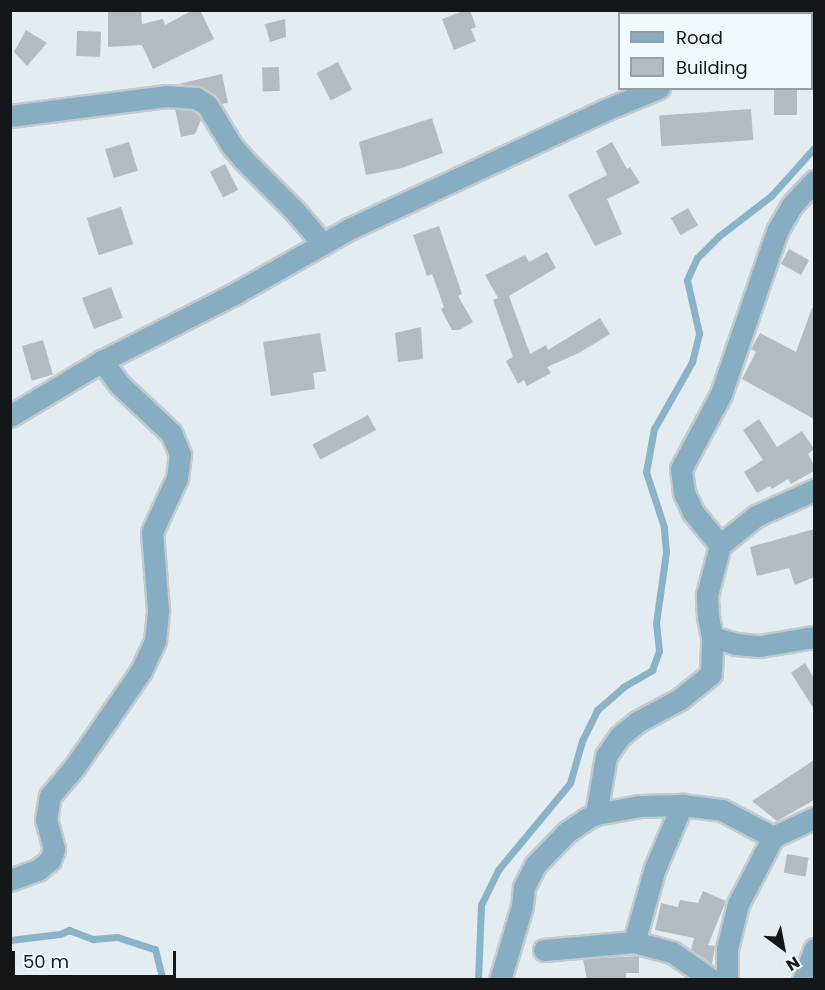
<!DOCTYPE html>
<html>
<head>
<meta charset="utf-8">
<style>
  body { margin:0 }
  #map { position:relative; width:825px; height:990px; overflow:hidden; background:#e3ecf1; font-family:Poppins,sans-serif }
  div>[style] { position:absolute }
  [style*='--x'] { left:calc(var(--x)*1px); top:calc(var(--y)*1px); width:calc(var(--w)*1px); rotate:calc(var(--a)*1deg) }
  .stream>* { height:7px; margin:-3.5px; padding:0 3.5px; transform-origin:3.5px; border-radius:3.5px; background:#8ab3ca }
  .building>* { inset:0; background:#b3bbc0; transform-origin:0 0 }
  .roads { filter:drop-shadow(2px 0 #c2cace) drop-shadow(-2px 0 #c2cace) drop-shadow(0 2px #c2cace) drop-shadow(0 -2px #c2cace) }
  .minor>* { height:21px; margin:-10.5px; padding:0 10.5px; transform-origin:10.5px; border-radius:10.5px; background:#87adc3 }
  span { translate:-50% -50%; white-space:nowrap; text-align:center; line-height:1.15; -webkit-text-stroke:4.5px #f0f9fe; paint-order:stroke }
  .frame { position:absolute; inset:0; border:12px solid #141719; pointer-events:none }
  .legend { position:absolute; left:618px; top:12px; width:195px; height:78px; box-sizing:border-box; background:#f0f9fe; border:2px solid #989fa2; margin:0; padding:8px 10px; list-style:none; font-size:18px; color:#141719 }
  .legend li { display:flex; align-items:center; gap:12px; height:30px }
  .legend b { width:30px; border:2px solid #989fa2 }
  .north { position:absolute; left:753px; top:918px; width:60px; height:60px; -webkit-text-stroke:4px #f0f9fe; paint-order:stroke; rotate:148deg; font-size:16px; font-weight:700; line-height:24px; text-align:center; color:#141719 }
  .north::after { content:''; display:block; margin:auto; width:21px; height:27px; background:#141719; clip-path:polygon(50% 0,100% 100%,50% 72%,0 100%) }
  .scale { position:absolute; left:12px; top:951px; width:164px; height:27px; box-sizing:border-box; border:3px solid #141719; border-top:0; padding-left:8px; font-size:18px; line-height:21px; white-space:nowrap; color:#141719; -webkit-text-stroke:4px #f0f9fe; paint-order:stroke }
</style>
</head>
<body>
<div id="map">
  <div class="stream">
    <div style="--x:10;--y:940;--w:50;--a:-6.8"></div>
    <div style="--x:60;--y:934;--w:10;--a:-24"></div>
    <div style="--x:69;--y:930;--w:26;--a:21"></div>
    <div style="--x:93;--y:939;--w:24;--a:-5"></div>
    <div style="--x:117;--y:937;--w:40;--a:18"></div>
    <div style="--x:155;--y:949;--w:32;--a:76"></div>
    <div style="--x:478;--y:980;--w:75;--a:-87.7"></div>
    <div style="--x:481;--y:905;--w:39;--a:-64"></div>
    <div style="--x:498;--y:870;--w:113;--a:-50.4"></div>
    <div style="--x:570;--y:783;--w:44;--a:-74.1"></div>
    <div style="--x:582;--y:741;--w:34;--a:-64"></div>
    <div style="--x:597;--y:710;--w:35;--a:-41"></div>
    <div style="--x:623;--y:687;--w:34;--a:-30"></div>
    <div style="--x:652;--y:670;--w:20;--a:-70"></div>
    <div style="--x:659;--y:651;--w:28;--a:-96"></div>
    <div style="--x:656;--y:623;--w:72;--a:-82"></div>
    <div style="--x:666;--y:552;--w:25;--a:-95"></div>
    <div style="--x:664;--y:527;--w:58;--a:-108.1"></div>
    <div style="--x:646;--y:472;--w:44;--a:-79.5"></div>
    <div style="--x:654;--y:429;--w:77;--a:-60.4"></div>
    <div style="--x:692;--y:362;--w:30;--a:-76"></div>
    <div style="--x:699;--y:333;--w:54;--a:-102.8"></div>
    <div style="--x:687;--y:280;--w:24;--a:-66"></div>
    <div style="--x:697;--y:258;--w:31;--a:-45"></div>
    <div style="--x:719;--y:236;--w:66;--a:-37.6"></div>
    <div style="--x:771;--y:196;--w:64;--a:-48.1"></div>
  </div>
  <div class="building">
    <div style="clip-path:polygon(108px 10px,141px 10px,142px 24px,163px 19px,165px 25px,193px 10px,200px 10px,214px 39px,153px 69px,142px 45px,108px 47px)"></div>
    <div style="clip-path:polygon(466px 10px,470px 10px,476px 27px,471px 29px,476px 41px,454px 50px,442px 19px)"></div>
    <div style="clip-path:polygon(285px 19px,286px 37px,270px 42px,265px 24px)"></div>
    <div style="clip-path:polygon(26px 30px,47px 43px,27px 66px,14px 52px)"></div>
    <div style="left:77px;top:31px;width:24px;height:25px;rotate:2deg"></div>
    <div style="left:338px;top:62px;width:31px;height:24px;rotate:63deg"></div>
    <div style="left:279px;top:67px;width:24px;height:17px;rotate:88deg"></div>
    <div style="clip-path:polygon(222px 74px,228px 103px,221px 104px,214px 95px,202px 87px,178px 84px)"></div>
    <div style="left:774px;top:88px;width:23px;height:27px"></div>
    <div style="clip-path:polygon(175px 109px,192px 111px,198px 114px,201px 120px,195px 134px,181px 137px)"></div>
    <div style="left:751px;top:109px;width:31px;height:92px;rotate:86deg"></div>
    <div style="clip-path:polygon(432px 118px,443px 153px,402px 168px,366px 175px,359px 142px)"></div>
    <div style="left:129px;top:142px;width:30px;height:25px;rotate:73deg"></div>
    <div style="clip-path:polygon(612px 142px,627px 169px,630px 167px,640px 183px,607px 199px,622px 234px,595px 246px,568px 195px,607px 175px,596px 151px)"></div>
    <div style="left:225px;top:164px;width:29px;height:17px;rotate:63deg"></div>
    <div style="left:121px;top:207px;width:39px;height:36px;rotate:72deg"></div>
    <div style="left:688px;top:208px;width:20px;height:20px;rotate:60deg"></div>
    <div style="clip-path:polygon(439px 226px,462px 294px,458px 296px,473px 322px,459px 330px,452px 330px,441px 309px,444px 307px,432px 274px,427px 276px,413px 235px)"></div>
    <div style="left:789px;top:249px;width:23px;height:17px;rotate:29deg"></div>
    <div style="clip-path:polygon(547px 252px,556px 268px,509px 296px,530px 354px,546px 345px,548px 350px,600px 318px,610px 334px,579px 353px,547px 367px,551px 373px,527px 386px,524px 380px,518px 384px,506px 361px,513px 357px,493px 300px,498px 298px,485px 275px,525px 255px,529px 262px)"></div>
    <div style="left:111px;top:287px;width:33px;height:31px;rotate:69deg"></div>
    <div style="clip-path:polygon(812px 308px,814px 308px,814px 419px,742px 379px,756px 352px,751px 349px,760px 333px,796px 352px)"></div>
    <div style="clip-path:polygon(421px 327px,423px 359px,398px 362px,395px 333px)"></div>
    <div style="clip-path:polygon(320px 333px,326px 371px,313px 373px,315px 389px,271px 396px,263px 342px)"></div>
    <div style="left:43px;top:340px;width:36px;height:22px;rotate:74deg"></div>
    <div style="left:368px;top:415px;width:17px;height:63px;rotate:62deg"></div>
    <div style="clip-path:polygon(759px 419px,777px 447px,802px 431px,814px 449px,808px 454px,814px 465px,814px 471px,791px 484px,788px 479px,772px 489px,770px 486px,757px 493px,744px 472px,763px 460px,743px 430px)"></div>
    <div style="clip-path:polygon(814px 529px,814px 577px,795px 585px,789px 568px,757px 576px,750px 547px)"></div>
    <div style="clip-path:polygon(805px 663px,814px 678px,814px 709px,791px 673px)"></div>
    <div style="clip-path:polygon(814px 760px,814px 800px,777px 821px,752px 801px)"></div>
    <div style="left:787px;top:854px;width:22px;height:19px;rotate:10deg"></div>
    <div style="clip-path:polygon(703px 891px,726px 901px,708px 945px,715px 946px,712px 964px,691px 950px,694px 938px,655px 930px,661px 903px,678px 907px,680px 900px,698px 903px)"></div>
    <div style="clip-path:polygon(639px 956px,639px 973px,626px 973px,626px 980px,587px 980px,583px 959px)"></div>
  </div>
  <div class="roads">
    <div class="minor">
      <div style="--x:812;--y:44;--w:2;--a:-27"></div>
      <div style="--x:10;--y:116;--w:157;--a:-7.3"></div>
      <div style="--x:166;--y:96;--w:30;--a:4"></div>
      <div style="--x:196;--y:98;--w:13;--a:32"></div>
      <div style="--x:207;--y:105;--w:48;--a:58.6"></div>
      <div style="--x:232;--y:146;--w:20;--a:49"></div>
      <div style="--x:245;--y:161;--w:71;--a:45"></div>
      <div style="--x:295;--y:211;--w:43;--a:49.7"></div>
      <div style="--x:10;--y:416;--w:107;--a:-30.9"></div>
      <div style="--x:102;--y:361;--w:150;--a:-26.9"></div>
      <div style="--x:236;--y:293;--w:130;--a:-29.5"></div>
      <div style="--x:349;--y:229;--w:282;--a:-24.9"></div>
      <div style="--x:605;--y:110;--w:58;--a:-22.2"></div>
      <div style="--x:720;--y:545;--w:43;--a:-129.3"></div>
      <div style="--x:693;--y:512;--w:21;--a:-115"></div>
      <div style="--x:684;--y:493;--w:24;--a:-97"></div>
      <div style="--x:681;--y:469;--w:85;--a:-61.9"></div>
      <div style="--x:721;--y:394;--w:172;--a:-71"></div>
      <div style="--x:777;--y:231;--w:30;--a:-60"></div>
      <div style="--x:792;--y:205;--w:33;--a:-47"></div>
      <div style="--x:712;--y:637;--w:25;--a:16"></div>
      <div style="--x:736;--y:644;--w:24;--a:5"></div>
      <div style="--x:760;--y:646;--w:55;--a:-9.5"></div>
      <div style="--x:596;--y:814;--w:59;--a:-80.2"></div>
      <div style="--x:606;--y:756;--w:24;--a:-55"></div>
      <div style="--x:620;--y:736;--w:22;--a:-39"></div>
      <div style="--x:637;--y:722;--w:49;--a:-28.1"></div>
      <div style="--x:680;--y:699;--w:40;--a:-39"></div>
      <div style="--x:711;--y:674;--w:37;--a:-88"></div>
      <div style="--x:712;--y:637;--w:20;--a:-101"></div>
      <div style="--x:708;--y:617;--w:22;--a:-93"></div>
      <div style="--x:707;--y:595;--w:52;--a:-75.4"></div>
      <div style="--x:720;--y:545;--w:46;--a:-38.9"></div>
      <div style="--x:756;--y:516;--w:64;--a:-24.1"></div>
      <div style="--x:10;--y:880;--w:30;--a:-20"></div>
      <div style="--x:38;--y:870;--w:16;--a:-40"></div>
      <div style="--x:50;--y:860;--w:12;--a:-70"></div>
      <div style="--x:54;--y:849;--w:30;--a:-105"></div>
      <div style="--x:46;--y:820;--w:24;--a:-81"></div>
      <div style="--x:50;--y:796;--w:35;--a:-50"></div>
      <div style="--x:73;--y:769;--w:119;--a:-55.2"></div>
      <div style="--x:141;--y:671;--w:33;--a:-65"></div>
      <div style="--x:155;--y:641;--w:31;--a:-84"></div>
      <div style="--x:158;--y:610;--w:78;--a:-94.4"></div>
      <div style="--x:152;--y:532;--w:60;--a:-65.2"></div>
      <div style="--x:177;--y:478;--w:24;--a:-83"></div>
      <div style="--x:180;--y:454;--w:23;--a:-113"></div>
      <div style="--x:171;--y:433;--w:71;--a:-136.7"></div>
      <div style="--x:119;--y:384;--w:29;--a:-126"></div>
      <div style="--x:634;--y:942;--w:77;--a:-74.2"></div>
      <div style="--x:655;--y:868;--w:69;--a:-66.8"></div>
      <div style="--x:544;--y:950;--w:90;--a:-5.1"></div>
      <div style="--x:634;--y:942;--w:39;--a:15"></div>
      <div style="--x:672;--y:952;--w:49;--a:35"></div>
      <div style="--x:500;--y:980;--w:77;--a:-73.4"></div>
      <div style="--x:522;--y:906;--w:19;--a:-84"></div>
      <div style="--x:524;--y:887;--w:25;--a:-63"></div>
      <div style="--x:535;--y:865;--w:46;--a:-45.9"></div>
      <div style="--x:567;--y:832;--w:23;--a:-34"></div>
      <div style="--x:586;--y:819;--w:11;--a:-27"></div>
      <div style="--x:596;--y:814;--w:45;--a:-10.3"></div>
      <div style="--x:640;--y:806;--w:42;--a:-1.4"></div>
      <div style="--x:682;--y:805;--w:40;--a:7.1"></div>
      <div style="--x:722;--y:810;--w:58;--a:27.9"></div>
      <div style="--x:773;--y:837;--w:45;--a:-24.9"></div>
      <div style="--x:727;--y:980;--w:31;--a:-90"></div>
      <div style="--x:727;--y:949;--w:46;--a:-76.3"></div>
      <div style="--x:738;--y:904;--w:76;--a:-62.4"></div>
      <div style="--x:803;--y:980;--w:33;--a:-70"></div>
    </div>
  </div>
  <div class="frame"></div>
  <ul class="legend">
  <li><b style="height:8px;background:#87adc3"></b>Road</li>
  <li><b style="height:16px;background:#b3bbc0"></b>Building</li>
  </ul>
  <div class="north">N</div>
  <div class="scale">50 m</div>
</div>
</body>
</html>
